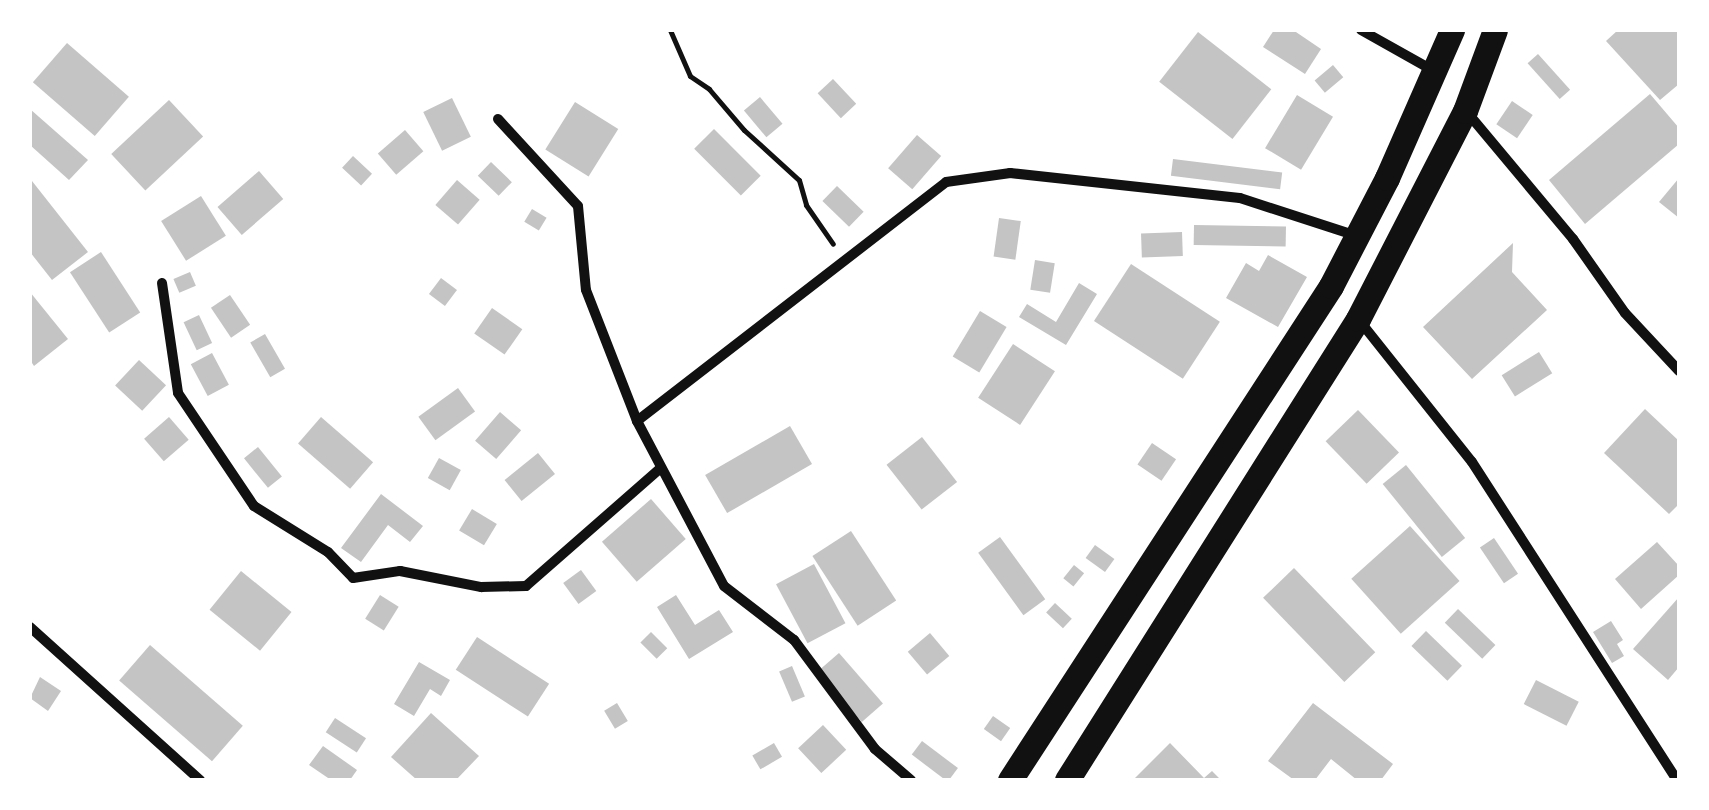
<!DOCTYPE html>
<html>
<head>
<meta charset="utf-8">
<style>
  body { margin:0 }
  #map { position:relative; width:1709px; height:810px; overflow:hidden; background:#fff; font-family:Montserrat,sans-serif }
  div>[style] { position:absolute }
  [style*='--x'] { left:calc(var(--x)*1px); top:calc(var(--y)*1px); width:calc(var(--w)*1px); rotate:calc(var(--a)*1deg) }
  .building>* { inset:0; background:#c4c4c4; transform-origin:0 0 }
  .path>* { height:5px; margin:-2.5px; padding:0 2.5px; transform-origin:2.5px; border-radius:2.5px; background:#111 }
  .minor>* { height:10px; margin:-5px; padding:0 5px; transform-origin:5px; border-radius:5px; background:#111 }
  .primary>* { height:25px; margin:-12.5px; padding:0 12.5px; transform-origin:12.5px; border-radius:12.5px; background:#111 }
  span { translate:-50% -50%; white-space:nowrap; text-align:center; line-height:1.15; -webkit-text-stroke:8px #fff; paint-order:stroke }
  .frame { position:absolute; inset:0; border:32px solid #fff; pointer-events:none }
</style>
</head>
<body>
<div id="map">
  <div class="building">
    <div style="clip-path:polygon(1274px 30px,1293px 30px,1321px 49px,1305px 74px,1263px 47px)"></div>
    <div style="clip-path:polygon(1618px 30px,1679px 30px,1679px 84px,1660px 100px,1606px 41px)"></div>
    <div style="left:1198px;top:32px;width:93px;height:63px;rotate:38deg"></div>
    <div style="left:67px;top:43px;width:82px;height:52px;rotate:41deg"></div>
    <div style="left:1538px;top:54px;width:48px;height:14px;rotate:48deg"></div>
    <div style="left:1333px;top:65px;width:16px;height:24px;rotate:50deg"></div>
    <div style="left:833px;top:79px;width:34px;height:21px;rotate:47deg"></div>
    <div style="clip-path:polygon(1650px 94px,1679px 128px,1679px 144px,1585px 224px,1549px 180px)"></div>
    <div style="left:1297px;top:95px;width:42px;height:62px;rotate:31deg"></div>
    <div style="left:760px;top:97px;width:35px;height:21px;rotate:50deg"></div>
    <div style="left:452px;top:98px;width:43px;height:32px;rotate:64deg"></div>
    <div style="left:169px;top:100px;width:50px;height:79px;rotate:47deg"></div>
    <div style="left:1512px;top:101px;width:25px;height:28px;rotate:34deg"></div>
    <div style="left:575px;top:102px;width:51px;height:56px;rotate:32deg"></div>
    <div style="clip-path:polygon(30px 109px,88px 160px,69px 180px,30px 145px)"></div>
    <div style="left:714px;top:129px;width:66px;height:28px;rotate:45deg"></div>
    <div style="left:405px;top:130px;width:28px;height:36px;rotate:49deg"></div>
    <div style="left:917px;top:135px;width:32px;height:44px;rotate:41deg"></div>
    <div style="left:353px;top:156px;width:26px;height:16px;rotate:43deg"></div>
    <div style="left:1173px;top:159px;width:110px;height:17px;rotate:7deg"></div>
    <div style="left:491px;top:162px;width:29px;height:19px;rotate:44deg"></div>
    <div style="left:259px;top:171px;width:37px;height:55px;rotate:49deg"></div>
    <div style="clip-path:polygon(1679px 178px,1679px 218px,1659px 202px)"></div>
    <div style="left:457px;top:180px;width:30px;height:33px;rotate:41deg"></div>
    <div style="clip-path:polygon(32px 181px,88px 252px,52px 280px,30px 252px)"></div>
    <div style="left:837px;top:186px;width:37px;height:21px;rotate:44deg"></div>
    <div style="left:201px;top:196px;width:47px;height:47px;rotate:58deg"></div>
    <div style="left:532px;top:209px;width:17px;height:15px;rotate:31deg"></div>
    <div style="left:999px;top:218px;width:22px;height:39px;rotate:8deg"></div>
    <div style="left:1194px;top:225px;width:92px;height:20px;rotate:1deg"></div>
    <div style="left:1182px;top:232px;width:24px;height:41px;rotate:88deg"></div>
    <div style="clip-path:polygon(1513px 243px,1512px 272px,1547px 310px,1472px 379px,1423px 327px)"></div>
    <div style="left:101px;top:252px;width:72px;height:37px;rotate:57deg"></div>
    <div style="clip-path:polygon(1268px 255px,1307px 277px,1278px 327px,1226px 298px,1246px 263px,1259px 271px)"></div>
    <div style="left:1035px;top:260px;width:20px;height:30px;rotate:9deg"></div>
    <div style="left:1131px;top:264px;width:106px;height:68px;rotate:33deg"></div>
    <div style="left:190px;top:272px;width:15px;height:18px;rotate:67deg"></div>
    <div style="left:441px;top:278px;width:20px;height:20px;rotate:37deg"></div>
    <div style="clip-path:polygon(1079px 283px,1097px 294px,1066px 345px,1019px 317px,1027px 304px,1056px 322px)"></div>
    <div style="clip-path:polygon(30px 292px,68px 339px,34px 366px,30px 360px)"></div>
    <div style="left:230px;top:295px;width:36px;height:23px;rotate:56deg"></div>
    <div style="left:492px;top:308px;width:37px;height:31px;rotate:35deg"></div>
    <div style="left:980px;top:311px;width:31px;height:53px;rotate:31deg"></div>
    <div style="left:199px;top:315px;width:31px;height:17px;rotate:65deg"></div>
    <div style="left:265px;top:334px;width:40px;height:17px;rotate:60deg"></div>
    <div style="left:1013px;top:344px;width:50px;height:64px;rotate:33deg"></div>
    <div style="left:1539px;top:352px;width:25px;height:44px;rotate:58deg"></div>
    <div style="left:212px;top:353px;width:36px;height:24px;rotate:62deg"></div>
    <div style="left:139px;top:360px;width:37px;height:35px;rotate:43deg"></div>
    <div style="left:458px;top:388px;width:29px;height:49px;rotate:54deg"></div>
    <div style="clip-path:polygon(1645px 409px,1679px 441px,1679px 504px,1669px 514px,1604px 453px)"></div>
    <div style="left:1358px;top:410px;width:59px;height:45px;rotate:46deg"></div>
    <div style="left:500px;top:412px;width:28px;height:38px;rotate:41deg"></div>
    <div style="left:169px;top:417px;width:30px;height:33px;rotate:49deg"></div>
    <div style="left:321px;top:417px;width:69px;height:35px;rotate:41deg"></div>
    <div style="left:790px;top:426px;width:44px;height:98px;rotate:60deg"></div>
    <div style="left:922px;top:437px;width:57px;height:45px;rotate:52deg"></div>
    <div style="left:1152px;top:443px;width:29px;height:26px;rotate:34deg"></div>
    <div style="left:258px;top:447px;width:38px;height:18px;rotate:51deg"></div>
    <div style="left:538px;top:453px;width:27px;height:43px;rotate:51deg"></div>
    <div style="left:439px;top:458px;width:25px;height:23px;rotate:29deg"></div>
    <div style="left:1406px;top:465px;width:94px;height:30px;rotate:51deg"></div>
    <div style="clip-path:polygon(381px 494px,423px 526px,410px 542px,388px 525px,361px 562px,341px 548px)"></div>
    <div style="left:651px;top:499px;width:53px;height:65px;rotate:49deg"></div>
    <div style="left:472px;top:509px;width:29px;height:25px;rotate:31deg"></div>
    <div style="left:1410px;top:526px;width:74px;height:79px;rotate:48deg"></div>
    <div style="left:851px;top:531px;width:83px;height:46px;rotate:57deg"></div>
    <div style="left:1000px;top:537px;width:77px;height:27px;rotate:54deg"></div>
    <div style="left:1494px;top:538px;width:43px;height:17px;rotate:56deg"></div>
    <div style="clip-path:polygon(1657px 542px,1679px 566px,1679px 575px,1641px 609px,1615px 579px)"></div>
    <div style="left:1095px;top:545px;width:24px;height:16px;rotate:36deg"></div>
    <div style="left:814px;top:564px;width:67px;height:43px;rotate:62deg"></div>
    <div style="left:1074px;top:565px;width:13px;height:17px;rotate:39deg"></div>
    <div style="left:1294px;top:568px;width:117px;height:43px;rotate:46deg"></div>
    <div style="left:581px;top:570px;width:26px;height:22px;rotate:54deg"></div>
    <div style="left:241px;top:571px;width:65px;height:50px;rotate:39deg"></div>
    <div style="left:380px;top:595px;width:22px;height:28px;rotate:32deg"></div>
    <div style="clip-path:polygon(676px 595px,695px 625px,719px 610px,733px 632px,689px 659px,657px 607px)"></div>
    <div style="clip-path:polygon(1679px 597px,1679px 667px,1668px 680px,1633px 649px)"></div>
    <div style="left:1055px;top:603px;width:23px;height:13px;rotate:43deg"></div>
    <div style="left:1458px;top:609px;width:52px;height:19px;rotate:44deg"></div>
    <div style="clip-path:polygon(1611px 621px,1623px 640px,1617px 644px,1624px 656px,1612px 663px,1593px 632px)"></div>
    <div style="left:1426px;top:631px;width:50px;height:21px;rotate:44deg"></div>
    <div style="left:651px;top:632px;width:23px;height:15px;rotate:45deg"></div>
    <div style="left:930px;top:633px;width:30px;height:29px;rotate:50deg"></div>
    <div style="left:477px;top:637px;width:86px;height:39px;rotate:33deg"></div>
    <div style="left:150px;top:645px;width:123px;height:47px;rotate:41deg"></div>
    <div style="left:839px;top:653px;width:67px;height:28px;rotate:49deg"></div>
    <div style="clip-path:polygon(419px 662px,450px 680px,441px 696px,430px 689px,414px 716px,394px 704px)"></div>
    <div style="left:792px;top:666px;width:33px;height:14px;rotate:67deg"></div>
    <div style="clip-path:polygon(40px 677px,61px 691px,48px 711px,30px 698px)"></div>
    <div style="left:1536px;top:680px;width:48px;height:27px;rotate:27deg"></div>
    <div style="left:617px;top:703px;width:21px;height:15px;rotate:59deg"></div>
    <div style="clip-path:polygon(1313px 703px,1393px 764px,1381px 780px,1357px 780px,1331px 759px,1315px 780px,1294px 780px,1268px 761px)"></div>
    <div style="clip-path:polygon(431px 713px,479px 756px,456px 780px,417px 780px,391px 757px)"></div>
    <div style="left:993px;top:716px;width:21px;height:16px;rotate:35deg"></div>
    <div style="left:335px;top:718px;width:37px;height:17px;rotate:33deg"></div>
    <div style="left:823px;top:725px;width:34px;height:34px;rotate:47deg"></div>
    <div style="left:922px;top:741px;width:45px;height:17px;rotate:37deg"></div>
    <div style="left:774px;top:743px;width:16px;height:25px;rotate:60deg"></div>
    <div style="clip-path:polygon(1170px 743px,1204px 778px,1212px 771px,1221px 780px,1133px 780px)"></div>
    <div style="clip-path:polygon(323px 746px,357px 770px,350px 780px,331px 780px,309px 765px)"></div>
  </div>
  <div class="path">
    <div style="--x:670;--y:30;--w:50;--a:66.5"></div>
    <div style="--x:690;--y:76;--w:23;--a:34"></div>
    <div style="--x:709;--y:89;--w:54;--a:49.5"></div>
    <div style="--x:744;--y:130;--w:74;--a:42.3"></div>
    <div style="--x:799;--y:180;--w:26;--a:74"></div>
    <div style="--x:806;--y:205;--w:47;--a:55.3"></div>
  </div>
  <div class="minor">
    <div style="--x:1361;--y:30;--w:84;--a:29.3"></div>
    <div style="--x:1466;--y:111;--w:167;--a:50.1"></div>
    <div style="--x:1573;--y:239;--w:90;--a:54.9"></div>
    <div style="--x:1625;--y:313;--w:79;--a:47"></div>
    <div style="--x:498;--y:119;--w:118;--a:47.4"></div>
    <div style="--x:578;--y:206;--w:84;--a:84.6"></div>
    <div style="--x:586;--y:290;--w:141;--a:68.7"></div>
    <div style="--x:162;--y:283;--w:111;--a:81.7"></div>
    <div style="--x:178;--y:393;--w:136;--a:56.1"></div>
    <div style="--x:254;--y:506;--w:87;--a:31.9"></div>
    <div style="--x:328;--y:552;--w:36;--a:46"></div>
    <div style="--x:353;--y:578;--w:48;--a:-8.5"></div>
    <div style="--x:400;--y:571;--w:83;--a:11.2"></div>
    <div style="--x:481;--y:587;--w:45;--a:-1.3"></div>
    <div style="--x:526;--y:586;--w:179;--a:-41.2"></div>
    <div style="--x:1359;--y:320;--w:181;--a:51.5"></div>
    <div style="--x:1472;--y:462;--w:378;--a:57.2"></div>
    <div style="--x:30;--y:627;--w:229;--a:42"></div>
    <div style="--x:911;--y:780;--w:48;--a:-139.3"></div>
    <div style="--x:875;--y:749;--w:136;--a:-126.6"></div>
    <div style="--x:794;--y:640;--w:88;--a:-142.4"></div>
    <div style="--x:724;--y:586;--w:187;--a:-117.8"></div>
    <div style="--x:637;--y:421;--w:391;--a:-37.7"></div>
    <div style="--x:946;--y:182;--w:65;--a:-8"></div>
    <div style="--x:1010;--y:173;--w:231;--a:6.2"></div>
    <div style="--x:1240;--y:198;--w:123;--a:18"></div>
  </div>
  <div class="primary">
    <div style="--x:1010;--y:780;--w:589;--a:-56.98"></div>
    <div style="--x:1331;--y:286;--w:122;--a:-62.6"></div>
    <div style="--x:1387;--y:178;--w:162;--a:-66.3"></div>
    <div style="--x:1067;--y:780;--w:545;--a:-57.74"></div>
    <div style="--x:1358;--y:319;--w:234;--a:-62.8"></div>
    <div style="--x:1465;--y:111;--w:86;--a:-69.7"></div>
  </div>
  <div class="frame"></div>
</div>
</body>
</html>
